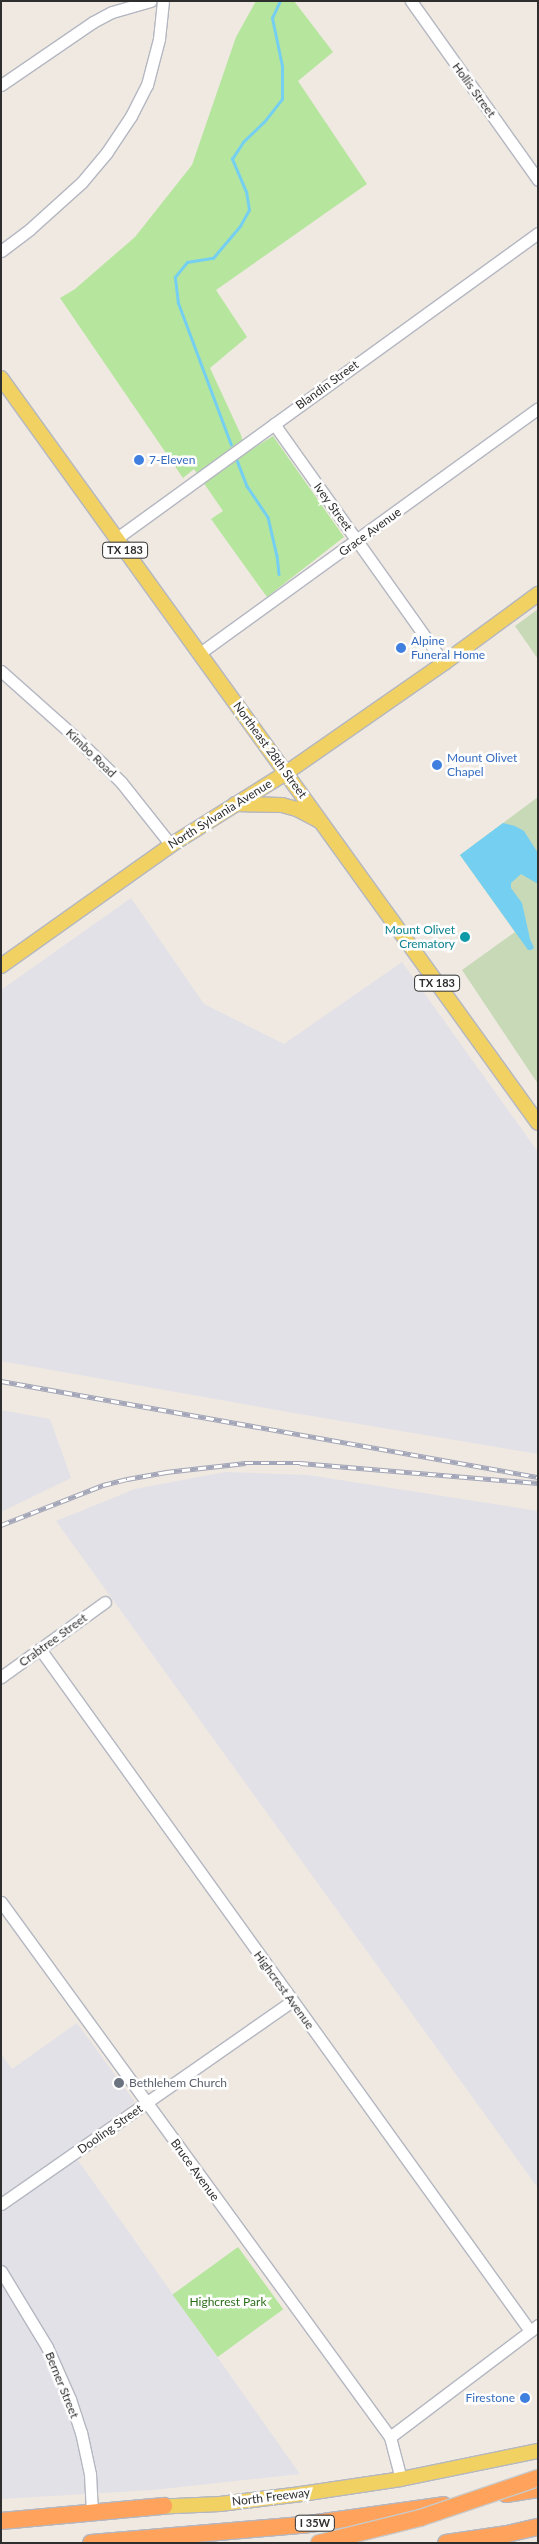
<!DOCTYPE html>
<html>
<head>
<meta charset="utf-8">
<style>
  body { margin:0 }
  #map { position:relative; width:539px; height:2544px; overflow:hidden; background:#efe9e1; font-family:Lato,sans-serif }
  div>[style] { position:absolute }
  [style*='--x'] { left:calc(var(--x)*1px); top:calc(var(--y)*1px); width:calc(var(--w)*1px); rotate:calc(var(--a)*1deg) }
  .industrial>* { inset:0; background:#e3e1e8 }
  .green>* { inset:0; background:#b6e59e; transform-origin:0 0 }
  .cemetery>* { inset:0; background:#c8d9b8 }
  .water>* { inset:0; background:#75cff0 }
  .stream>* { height:2.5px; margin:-1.25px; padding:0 1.25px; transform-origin:1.25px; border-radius:1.25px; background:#75cff0 }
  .roads { filter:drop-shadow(1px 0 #b4b7c1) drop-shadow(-1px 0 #b4b7c1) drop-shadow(0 1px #b4b7c1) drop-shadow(0 -1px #b4b7c1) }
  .minor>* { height:11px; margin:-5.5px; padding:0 5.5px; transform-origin:5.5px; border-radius:5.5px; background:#fff }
  .major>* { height:14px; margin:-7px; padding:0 7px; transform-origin:7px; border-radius:7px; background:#f2d163 }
  .highway>* { height:16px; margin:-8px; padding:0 8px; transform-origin:8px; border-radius:8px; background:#ffa35c }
  .rail>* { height:4.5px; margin-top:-2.25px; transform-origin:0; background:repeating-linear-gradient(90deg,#fff 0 8px,#a3a6b8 0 16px); box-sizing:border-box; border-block:1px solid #a3a6b8 }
  .bridges { filter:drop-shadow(1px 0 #c9c9c9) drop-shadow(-1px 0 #c9c9c9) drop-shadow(0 1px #c9c9c9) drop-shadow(0 -1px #c9c9c9) }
  .highway-bridge>* { height:16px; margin:-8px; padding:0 8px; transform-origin:8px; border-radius:8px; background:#ffa35c }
  .dots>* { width:14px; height:14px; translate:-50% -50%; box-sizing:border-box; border:2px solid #fff; border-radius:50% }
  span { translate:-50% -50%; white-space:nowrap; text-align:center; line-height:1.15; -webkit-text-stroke:5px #fff; paint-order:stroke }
  .shield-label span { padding:1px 4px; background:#fff; border:1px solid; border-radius:4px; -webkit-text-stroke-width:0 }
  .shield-label { font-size:11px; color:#2e2e2e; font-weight:700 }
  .street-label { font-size:12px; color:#2e2e2e }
  .shop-label { font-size:12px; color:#366cbe }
  .left { translate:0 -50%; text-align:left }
  .right { translate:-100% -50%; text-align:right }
  .culture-label { font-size:12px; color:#0d838f }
  .worship-label { font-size:12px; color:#5b616d }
  .park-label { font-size:12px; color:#2c6e1b }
  .frame { position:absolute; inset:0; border:2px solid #2e2e2e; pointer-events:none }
</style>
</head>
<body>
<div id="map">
  <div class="industrial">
    <div style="clip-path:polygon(131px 898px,204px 1004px,284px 1044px,402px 962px,538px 1152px,538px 1454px,288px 1412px,1px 1361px,1px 990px)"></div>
    <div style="clip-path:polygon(1px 1410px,50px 1419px,71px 1478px,1px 1512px)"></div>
    <div style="clip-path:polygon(225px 1472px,308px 1475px,538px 1511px,538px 2188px,56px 1521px,135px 1489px)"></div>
    <div style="clip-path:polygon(77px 2023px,135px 2102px,70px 2149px,300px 2474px,153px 2490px,1px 2499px,1px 2054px,12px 2069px)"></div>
  </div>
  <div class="green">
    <div style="clip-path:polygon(256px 1px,294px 1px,333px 52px,298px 81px,367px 184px,216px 290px,247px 337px,210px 368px,241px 435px,246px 453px,273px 436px,344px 537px,267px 597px,211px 519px,223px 511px,194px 469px,183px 478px,60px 298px,75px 289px,135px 237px,192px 165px,236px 37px)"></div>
    <div style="left:238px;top:2247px;width:77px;height:81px;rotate:54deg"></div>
  </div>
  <div class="cemetery">
    <div style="clip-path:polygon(538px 609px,538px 659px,515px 626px)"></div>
    <div style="clip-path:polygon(538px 797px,538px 1084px,462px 970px,515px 932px,460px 855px)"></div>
  </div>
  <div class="water">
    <div style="clip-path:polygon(503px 823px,515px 826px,524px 831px,538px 853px,538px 884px,521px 874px,511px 883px,511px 888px,522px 903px,530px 939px,534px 948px,531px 950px,528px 950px,460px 855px)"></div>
  </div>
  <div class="stream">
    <div style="--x:231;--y:445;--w:152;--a:-110.5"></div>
    <div style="--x:178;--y:303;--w:26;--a:-97"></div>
    <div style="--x:175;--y:277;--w:19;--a:-51"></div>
    <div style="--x:187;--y:262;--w:26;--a:-9"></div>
    <div style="--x:213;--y:258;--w:42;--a:-49.8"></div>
    <div style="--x:240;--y:226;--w:18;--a:-61"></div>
    <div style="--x:249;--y:210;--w:18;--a:-99"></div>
    <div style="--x:246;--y:192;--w:36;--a:-113"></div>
    <div style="--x:232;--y:159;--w:20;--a:-57"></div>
    <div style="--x:243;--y:142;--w:29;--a:-44"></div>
    <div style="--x:264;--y:122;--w:29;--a:-52"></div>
    <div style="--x:282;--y:99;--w:33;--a:-90"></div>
    <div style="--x:282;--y:66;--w:49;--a:-101.8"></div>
    <div style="--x:272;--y:18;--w:19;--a:-65"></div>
    <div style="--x:237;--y:460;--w:28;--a:69"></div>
    <div style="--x:247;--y:486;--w:37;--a:56"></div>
    <div style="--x:268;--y:517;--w:39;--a:77"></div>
    <div style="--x:277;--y:555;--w:19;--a:84"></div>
  </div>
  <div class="roads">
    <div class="minor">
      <div style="--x:411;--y:1;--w:219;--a:54.6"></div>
      <div style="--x:1;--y:85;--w:112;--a:-34.4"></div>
      <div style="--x:93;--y:22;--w:21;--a:-28"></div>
      <div style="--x:112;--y:12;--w:40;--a:-16"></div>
      <div style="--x:1;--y:251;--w:36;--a:-37"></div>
      <div style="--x:30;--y:229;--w:70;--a:-42.1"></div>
      <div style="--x:82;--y:182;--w:39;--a:-50"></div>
      <div style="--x:107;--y:152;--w:43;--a:-56.3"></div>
      <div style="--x:131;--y:116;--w:35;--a:-63"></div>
      <div style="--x:147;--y:85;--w:48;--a:-75.4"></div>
      <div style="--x:159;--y:39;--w:38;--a:-84"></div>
      <div style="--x:274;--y:424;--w:293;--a:54.6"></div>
      <div style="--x:117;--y:538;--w:520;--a:-35.92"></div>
      <div style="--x:200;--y:653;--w:417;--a:-35.9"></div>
      <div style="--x:1;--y:671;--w:99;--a:41.7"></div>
      <div style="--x:75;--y:737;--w:64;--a:44.4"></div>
      <div style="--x:121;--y:782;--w:80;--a:51.6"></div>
      <div style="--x:40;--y:1649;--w:840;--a:54.3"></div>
      <div style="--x:1;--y:1677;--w:128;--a:-35.8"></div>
      <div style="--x:1;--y:1902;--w:661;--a:53.98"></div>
      <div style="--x:390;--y:2437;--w:43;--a:75.3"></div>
      <div style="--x:1;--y:2204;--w:355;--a:-34.9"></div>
      <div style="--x:1;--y:2271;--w:89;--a:58.8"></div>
      <div style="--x:47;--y:2347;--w:57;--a:66.1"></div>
      <div style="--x:70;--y:2399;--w:35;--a:72"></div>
      <div style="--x:81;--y:2432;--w:43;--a:77.9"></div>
      <div style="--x:90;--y:2474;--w:36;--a:87"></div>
      <div style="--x:390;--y:2437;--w:186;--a:-37.1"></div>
    </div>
    <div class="major">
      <div style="--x:1;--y:378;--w:918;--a:54.22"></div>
      <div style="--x:235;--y:804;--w:47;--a:1.2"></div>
      <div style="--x:282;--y:805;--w:16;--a:15"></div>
      <div style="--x:297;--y:809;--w:24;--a:28"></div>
      <div style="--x:1;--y:966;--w:209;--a:-35.4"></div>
      <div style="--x:171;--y:845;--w:136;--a:-32.1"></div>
      <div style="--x:286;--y:773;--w:193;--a:-34.8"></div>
      <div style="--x:444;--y:663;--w:117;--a:-36.3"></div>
      <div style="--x:153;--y:2507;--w:67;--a:-2.6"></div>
      <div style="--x:220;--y:2504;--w:82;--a:-7"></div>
      <div style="--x:301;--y:2494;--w:101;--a:-8.5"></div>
      <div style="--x:401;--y:2479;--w:140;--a:-11.6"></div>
    </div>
    <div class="highway">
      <div style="--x:506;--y:2494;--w:32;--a:-9"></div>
      <div style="--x:1;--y:2521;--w:164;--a:-5.3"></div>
      <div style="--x:91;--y:2543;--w:212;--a:-4.9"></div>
      <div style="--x:302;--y:2525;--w:143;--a:-8"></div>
      <div style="--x:446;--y:2543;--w:62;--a:-8.4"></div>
      <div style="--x:507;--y:2534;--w:32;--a:-13"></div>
    </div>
  </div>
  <div class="rail">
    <div style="--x:1;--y:1381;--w:546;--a:10.14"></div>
    <div style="--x:1;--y:1525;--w:110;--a:-21.4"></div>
    <div style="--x:103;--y:1485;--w:25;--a:-14"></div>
    <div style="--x:127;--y:1479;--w:40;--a:-10"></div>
    <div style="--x:166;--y:1472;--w:80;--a:-6.5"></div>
    <div style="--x:245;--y:1463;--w:55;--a:0"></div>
    <div style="--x:300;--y:1463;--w:239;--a:4.8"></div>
  </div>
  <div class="bridges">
    <div class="highway-bridge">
      <div style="--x:319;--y:2543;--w:104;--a:-13.9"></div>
      <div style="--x:420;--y:2518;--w:125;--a:-18.7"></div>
    </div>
  </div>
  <div class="dots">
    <div style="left:139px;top:460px;background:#3f7fe0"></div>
    <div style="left:401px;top:648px;background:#3f7fe0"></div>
    <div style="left:437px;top:765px;background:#3f7fe0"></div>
    <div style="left:465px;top:937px;background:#0f9aa8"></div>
    <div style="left:119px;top:2083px;background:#6b7280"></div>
    <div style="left:525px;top:2398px;background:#3f7fe0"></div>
  </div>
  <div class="shield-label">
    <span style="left:125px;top:550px">TX 183</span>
    <span style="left:437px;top:983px">TX 183</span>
    <span style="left:315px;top:2523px">I 35W</span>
  </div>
  <div class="street-label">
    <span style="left:474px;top:90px;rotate:54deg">Hollis Street</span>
    <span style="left:327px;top:385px;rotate:-36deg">Blandin Street</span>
    <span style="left:333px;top:507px;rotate:54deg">Ivey Street</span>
    <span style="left:370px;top:532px;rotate:-36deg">Grace Avenue</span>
    <span style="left:270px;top:750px;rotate:54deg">Northeast 28th Street</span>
    <span style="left:91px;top:753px;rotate:44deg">Kimbo Road</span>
    <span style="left:220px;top:814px;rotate:-32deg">North Sylvania Avenue</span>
    <span style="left:53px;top:1640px;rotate:-36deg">Crabtree Street</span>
    <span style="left:284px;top:1990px;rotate:54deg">Highcrest Avenue</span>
    <span style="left:110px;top:2129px;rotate:-35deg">Dooling Street</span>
    <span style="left:195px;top:2170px;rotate:54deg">Bruce Avenue</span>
    <span style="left:62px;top:2385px;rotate:68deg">Berner Street</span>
    <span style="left:271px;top:2497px;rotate:-7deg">North Freeway</span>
  </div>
  <div class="shop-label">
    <span class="left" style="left:149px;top:460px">7-Eleven</span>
    <span class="left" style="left:411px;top:648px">Alpine<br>Funeral Home</span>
    <span class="left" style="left:447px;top:765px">Mount Olivet<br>Chapel</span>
    <span class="right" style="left:515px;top:2398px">Firestone</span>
  </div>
  <div class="culture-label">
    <span class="right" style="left:455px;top:937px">Mount Olivet<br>Crematory</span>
  </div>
  <div class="worship-label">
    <span class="left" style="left:129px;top:2083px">Bethlehem Church</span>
  </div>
  <div class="park-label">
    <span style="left:228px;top:2302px">Highcrest Park</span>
  </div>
  <div class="frame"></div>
</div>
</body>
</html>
